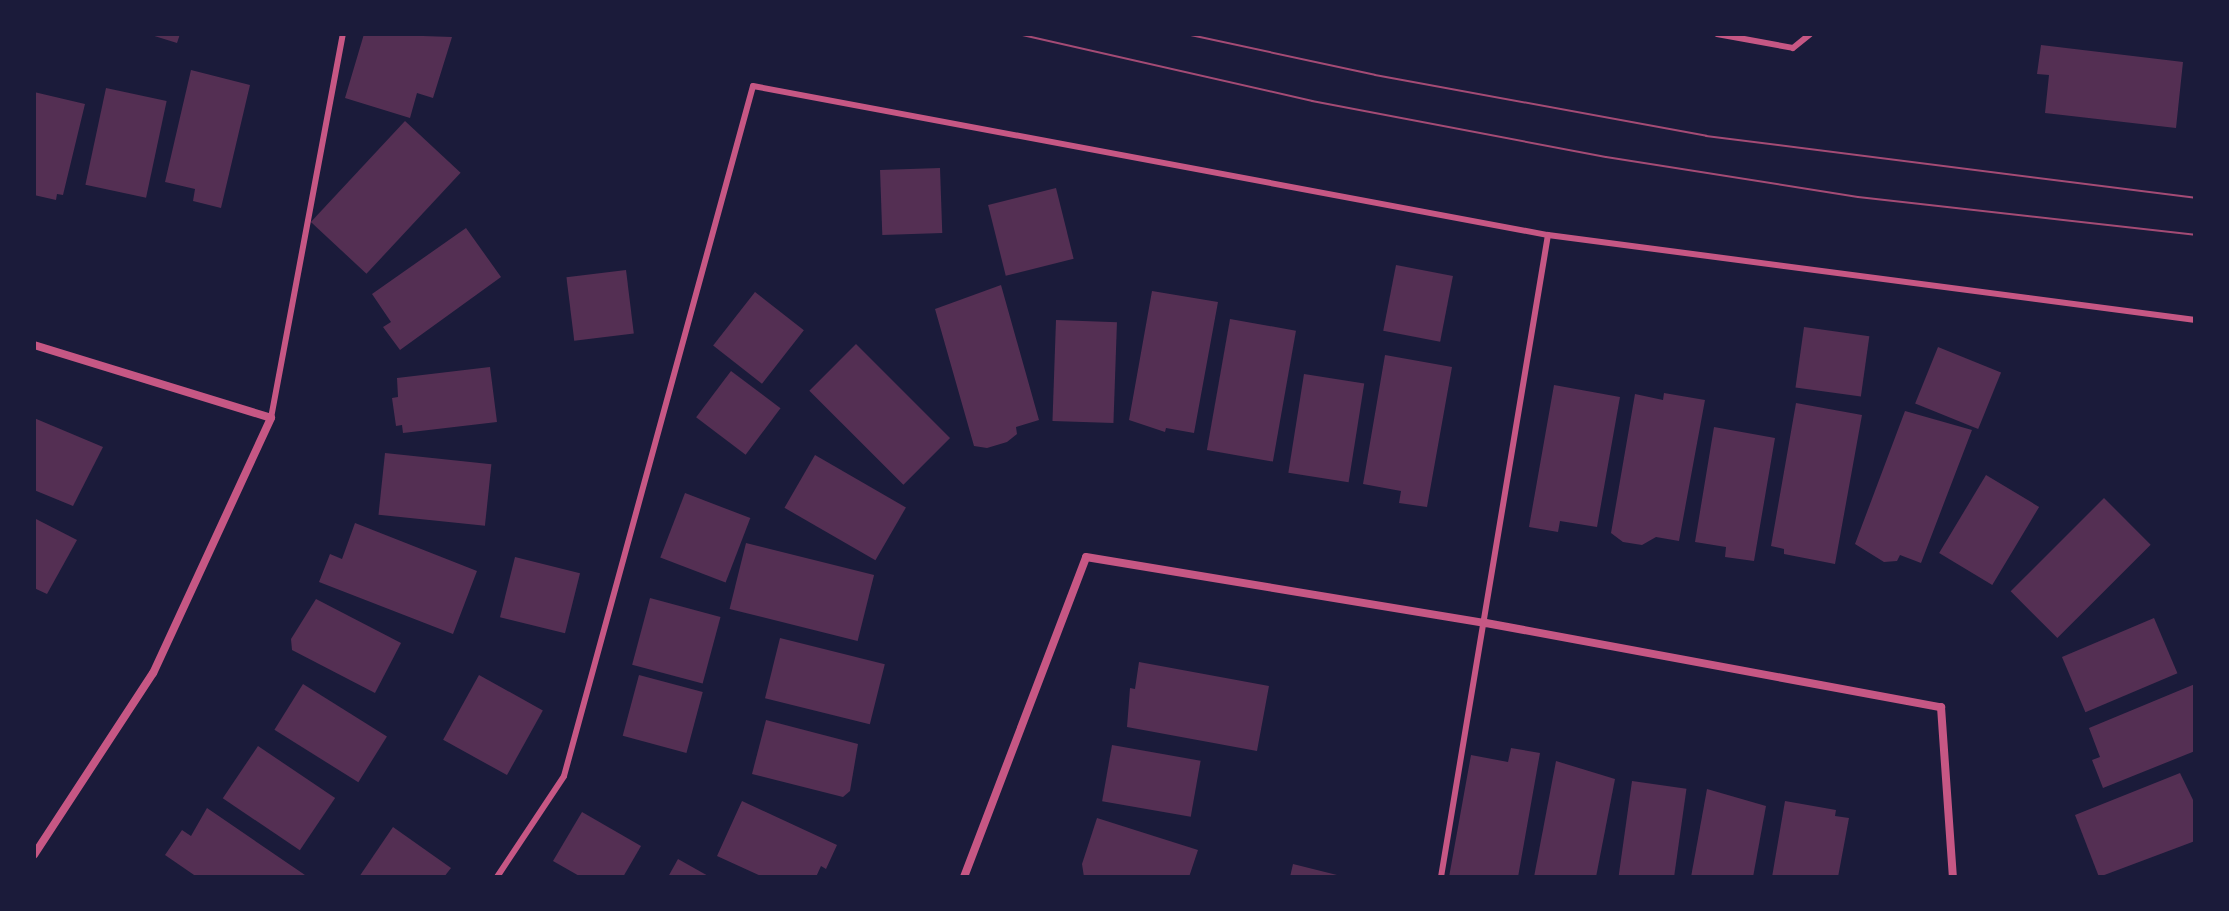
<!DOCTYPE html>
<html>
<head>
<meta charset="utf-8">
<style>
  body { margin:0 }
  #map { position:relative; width:2229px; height:911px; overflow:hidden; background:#1b1b3a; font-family:"Titillium Web",sans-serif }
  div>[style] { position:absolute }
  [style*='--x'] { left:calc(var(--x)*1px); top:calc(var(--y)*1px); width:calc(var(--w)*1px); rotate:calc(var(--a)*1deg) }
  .building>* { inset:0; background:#542f53; transform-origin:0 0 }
  .service>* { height:6px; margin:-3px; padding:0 3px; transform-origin:3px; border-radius:3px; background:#c65784 }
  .minor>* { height:8px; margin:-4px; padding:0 4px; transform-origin:4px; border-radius:4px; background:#c65784 }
  .tram>* { height:2px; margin:-1px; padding:0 1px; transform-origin:1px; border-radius:1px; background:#a44b75 }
  span { translate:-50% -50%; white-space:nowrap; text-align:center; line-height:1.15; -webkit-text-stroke:8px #1b1b3a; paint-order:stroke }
  .frame { position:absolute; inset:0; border:36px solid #1b1b3a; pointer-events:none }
</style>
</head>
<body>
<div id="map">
  <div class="building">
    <div style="clip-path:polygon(148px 34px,180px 34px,177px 43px)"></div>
    <div style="clip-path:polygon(364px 34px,452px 37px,433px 98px,417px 93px,410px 118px,345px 98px)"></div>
    <div style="clip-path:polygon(2041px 45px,2183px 62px,2176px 128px,2045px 113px,2049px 75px,2037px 74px)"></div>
    <div style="clip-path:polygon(191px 70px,250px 85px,221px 208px,193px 201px,195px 189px,165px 182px)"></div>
    <div style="left:106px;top:88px;width:62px;height:99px;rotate:12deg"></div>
    <div style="clip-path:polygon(34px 92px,85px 104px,63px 195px,57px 194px,56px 200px,34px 195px)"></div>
    <div style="left:405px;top:121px;width:76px;height:138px;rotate:43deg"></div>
    <div style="left:940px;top:168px;width:65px;height:60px;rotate:88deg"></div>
    <div style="left:1056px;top:188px;width:73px;height:70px;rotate:76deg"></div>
    <div style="clip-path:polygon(466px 228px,501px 277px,400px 350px,383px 327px,391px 322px,372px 294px)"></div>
    <div style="left:1396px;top:265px;width:58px;height:67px;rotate:11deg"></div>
    <div style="left:626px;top:270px;width:64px;height:60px;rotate:83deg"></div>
    <div style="clip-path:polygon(1001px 285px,1039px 420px,1016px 427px,1017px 434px,1007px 442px,987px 448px,974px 446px,935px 309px)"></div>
    <div style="clip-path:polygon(1152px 291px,1218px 302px,1194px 433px,1166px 428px,1165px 432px,1129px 420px)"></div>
    <div style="left:755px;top:292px;width:62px;height:68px;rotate:38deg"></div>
    <div style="left:1230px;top:319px;width:67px;height:133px;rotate:10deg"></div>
    <div style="left:1056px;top:320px;width:61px;height:101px;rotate:2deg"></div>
    <div style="left:1804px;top:327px;width:66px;height:61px;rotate:8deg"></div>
    <div style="left:856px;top:344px;width:133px;height:66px;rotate:45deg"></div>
    <div style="left:1938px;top:347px;width:68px;height:61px;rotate:22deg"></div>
    <div style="clip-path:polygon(1385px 355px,1452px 367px,1427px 507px,1399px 503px,1401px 491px,1363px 484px)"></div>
    <div style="clip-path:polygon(490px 367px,497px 422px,403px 433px,402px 425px,396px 426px,392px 398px,398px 397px,397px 378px)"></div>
    <div style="left:731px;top:371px;width:62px;height:58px;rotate:37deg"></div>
    <div style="left:1304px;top:374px;width:61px;height:100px;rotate:9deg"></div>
    <div style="clip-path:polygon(1554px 385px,1620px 397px,1597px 527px,1560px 521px,1558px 532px,1529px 527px)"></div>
    <div style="clip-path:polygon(1664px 393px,1705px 400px,1679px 541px,1656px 537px,1642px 545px,1623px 542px,1611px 533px,1635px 394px,1663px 400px)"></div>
    <div style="clip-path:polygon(1796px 403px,1862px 415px,1835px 564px,1784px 554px,1784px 549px,1771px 546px)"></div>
    <div style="clip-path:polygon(1905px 411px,1972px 430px,1921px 563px,1900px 555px,1897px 561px,1884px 562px,1855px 544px)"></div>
    <div style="clip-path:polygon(34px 418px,103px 447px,73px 506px,34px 490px)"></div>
    <div style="clip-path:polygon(1714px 427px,1775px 438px,1754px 561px,1725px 557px,1726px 547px,1695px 542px)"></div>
    <div style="left:385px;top:453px;width:107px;height:62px;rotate:6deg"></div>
    <div style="left:815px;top:455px;width:105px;height:61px;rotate:30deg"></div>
    <div style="left:1986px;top:475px;width:62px;height:91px;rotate:31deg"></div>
    <div style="left:685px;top:493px;width:70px;height:69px;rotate:21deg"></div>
    <div style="left:2104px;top:498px;width:66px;height:132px;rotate:45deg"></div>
    <div style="clip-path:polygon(34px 518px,77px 540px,47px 594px,34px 588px)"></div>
    <div style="clip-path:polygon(355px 523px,477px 571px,453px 634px,319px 582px,330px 554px,342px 559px)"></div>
    <div style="left:746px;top:543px;width:132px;height:68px;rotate:14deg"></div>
    <div style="left:515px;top:557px;width:67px;height:62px;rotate:14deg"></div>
    <div style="left:650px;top:598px;width:73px;height:69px;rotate:15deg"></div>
    <div style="clip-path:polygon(316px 599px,401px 643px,375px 693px,292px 650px,291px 639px)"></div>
    <div style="left:2154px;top:618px;width:60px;height:100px;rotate:67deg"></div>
    <div style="left:780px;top:638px;width:108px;height:62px;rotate:14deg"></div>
    <div style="clip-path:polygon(1139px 662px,1269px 686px,1257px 751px,1127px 727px,1130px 688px,1135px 689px)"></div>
    <div style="left:479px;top:675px;width:73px;height:74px;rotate:29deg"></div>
    <div style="left:639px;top:675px;width:66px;height:63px;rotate:15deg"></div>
    <div style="left:303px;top:684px;width:99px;height:54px;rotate:32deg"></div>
    <div style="clip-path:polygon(2195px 684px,2195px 751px,2103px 788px,2092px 760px,2100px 757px,2089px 728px)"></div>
    <div style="clip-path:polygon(766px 720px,858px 744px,850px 791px,843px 797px,752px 774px)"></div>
    <div style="left:1112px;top:745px;width:90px;height:57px;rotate:10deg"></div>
    <div style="left:258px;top:746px;width:93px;height:63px;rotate:34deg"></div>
    <div style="clip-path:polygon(1511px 748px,1540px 753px,1518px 877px,1449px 877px,1471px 755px,1508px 762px)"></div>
    <div style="clip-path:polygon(1556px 761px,1615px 779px,1596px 877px,1534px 877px)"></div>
    <div style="clip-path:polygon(2180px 773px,2195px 804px,2195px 841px,2099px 877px,2075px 815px)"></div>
    <div style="left:1632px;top:781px;width:55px;height:98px;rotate:8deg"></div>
    <div style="clip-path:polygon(1707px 789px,1766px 806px,1753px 877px,1691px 877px)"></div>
    <div style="clip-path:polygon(742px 801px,837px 845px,826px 869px,821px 866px,816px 877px,763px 877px,717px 856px)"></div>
    <div style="clip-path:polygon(1785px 801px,1836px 810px,1835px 816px,1849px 818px,1838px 877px,1772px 877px)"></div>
    <div style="clip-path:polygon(207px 808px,305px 875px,304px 877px,197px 877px,165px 855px,182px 830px,191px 836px)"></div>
    <div style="clip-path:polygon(582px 812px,641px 846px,623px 877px,581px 877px,553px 861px)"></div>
    <div style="clip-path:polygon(1097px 818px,1198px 850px,1189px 877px,1084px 877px,1082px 864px)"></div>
    <div style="clip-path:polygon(393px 827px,451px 868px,444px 877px,359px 877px)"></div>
    <div style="clip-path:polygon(678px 859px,710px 877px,668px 877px)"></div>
    <div style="clip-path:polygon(1293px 864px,1341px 876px,1341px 877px,1290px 877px)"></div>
  </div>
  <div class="service">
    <div style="--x:1717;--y:34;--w:77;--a:10.4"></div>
    <div style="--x:1793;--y:48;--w:22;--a:-39"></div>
    <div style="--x:271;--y:418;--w:391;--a:-79.4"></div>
    <div style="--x:497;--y:877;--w:121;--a:-56.4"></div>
    <div style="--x:564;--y:776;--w:715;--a:-74.68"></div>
    <div style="--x:753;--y:86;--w:809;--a:10.62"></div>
    <div style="--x:1548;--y:235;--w:653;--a:7.48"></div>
    <div style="--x:1441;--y:877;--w:651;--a:-80.54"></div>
  </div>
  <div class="minor">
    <div style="--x:34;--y:345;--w:248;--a:17.1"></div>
    <div style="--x:271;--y:418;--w:281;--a:114.8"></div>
    <div style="--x:153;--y:673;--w:217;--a:123.2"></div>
    <div style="--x:964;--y:877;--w:342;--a:-69.1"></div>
    <div style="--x:1086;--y:557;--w:405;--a:9.4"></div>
    <div style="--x:1486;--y:623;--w:463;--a:10.5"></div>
    <div style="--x:1941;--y:707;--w:170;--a:86"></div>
  </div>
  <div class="tram">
    <div style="--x:1018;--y:34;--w:302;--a:12.8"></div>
    <div style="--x:1312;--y:101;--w:299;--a:10.8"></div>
    <div style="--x:1606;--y:157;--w:255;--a:9"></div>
    <div style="--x:1858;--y:197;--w:339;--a:6.4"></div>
    <div style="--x:1186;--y:34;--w:193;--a:12.2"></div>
    <div style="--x:1375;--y:75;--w:337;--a:10.4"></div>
    <div style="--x:1706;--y:136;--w:493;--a:7.2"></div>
  </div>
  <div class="frame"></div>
</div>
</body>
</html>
